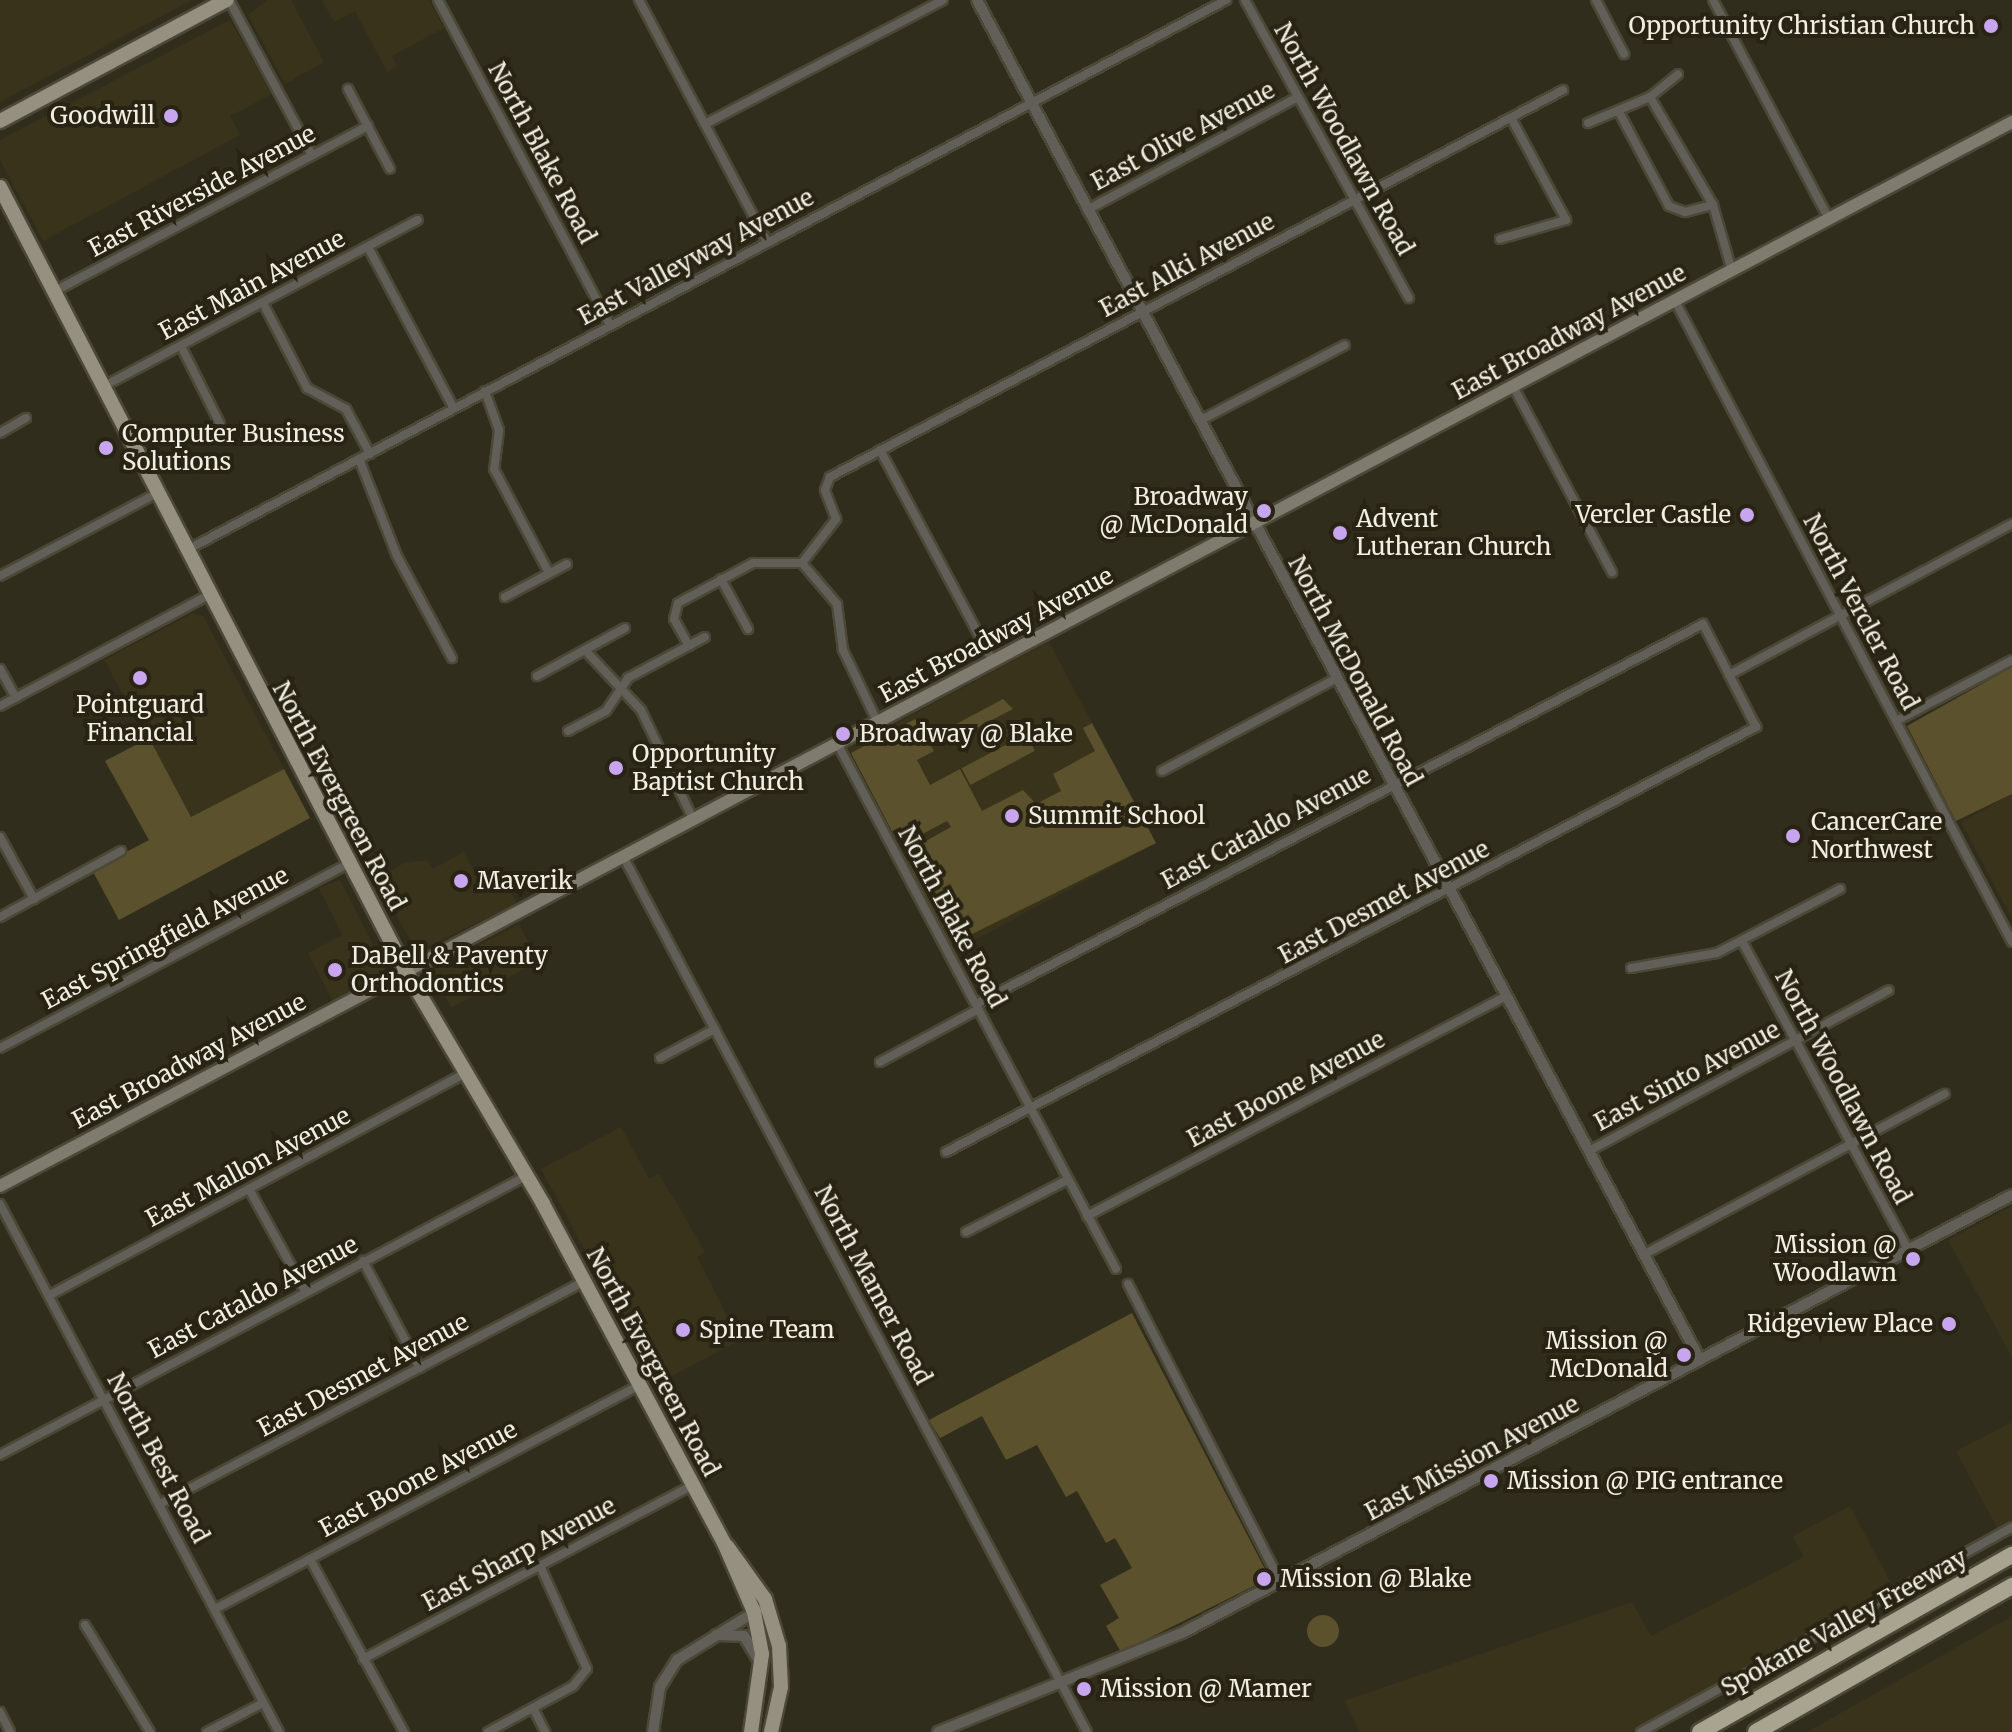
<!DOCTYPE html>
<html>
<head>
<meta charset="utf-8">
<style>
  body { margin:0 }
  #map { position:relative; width:2012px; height:1732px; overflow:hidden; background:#312d1c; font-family:Merriweather,serif }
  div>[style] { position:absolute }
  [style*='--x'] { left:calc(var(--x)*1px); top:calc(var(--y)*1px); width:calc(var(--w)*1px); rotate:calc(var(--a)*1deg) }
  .built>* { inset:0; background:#39331b; transform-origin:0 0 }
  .green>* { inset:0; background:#5b512c; transform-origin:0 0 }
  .round { border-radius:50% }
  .roads { filter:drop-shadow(2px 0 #4c4838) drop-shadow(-2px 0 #4c4838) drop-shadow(0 2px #4c4838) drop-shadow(0 -2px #4c4838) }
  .minor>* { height:8px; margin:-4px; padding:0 4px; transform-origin:4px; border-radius:4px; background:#615f57 }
  .tertiary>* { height:10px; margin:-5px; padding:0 5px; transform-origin:5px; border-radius:5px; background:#615f57 }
  .secondary>* { height:12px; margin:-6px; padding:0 6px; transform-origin:6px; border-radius:6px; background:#7f7b6e }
  .primary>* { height:14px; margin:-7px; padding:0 7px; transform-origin:7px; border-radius:7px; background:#959080 }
  .motorway>* { height:16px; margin:-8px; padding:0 8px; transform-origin:8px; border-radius:8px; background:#a9a48f }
  .dots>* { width:22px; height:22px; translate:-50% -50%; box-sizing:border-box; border:4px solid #282312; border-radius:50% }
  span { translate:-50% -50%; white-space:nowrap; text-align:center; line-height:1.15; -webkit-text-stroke:8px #282312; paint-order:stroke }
  .poi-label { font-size:24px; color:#f1eee3 }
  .right { translate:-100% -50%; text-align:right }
  .left { translate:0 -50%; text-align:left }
  .street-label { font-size:24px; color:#f1eee3 }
</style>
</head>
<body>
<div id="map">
  <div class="built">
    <div style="clip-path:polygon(0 0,192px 0,0 102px)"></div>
    <div style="clip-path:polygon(267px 0,291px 0,324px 62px,285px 84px,248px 15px)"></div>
    <div style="clip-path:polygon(322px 0,429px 0,444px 28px,392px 56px,397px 66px,387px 72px,355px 11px,334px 22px)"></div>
    <div style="clip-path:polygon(230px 20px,272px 94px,230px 116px,240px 135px,43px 241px,0 160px,0 140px)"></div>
    <div style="clip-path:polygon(193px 613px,203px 616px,284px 769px,191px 817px,104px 660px)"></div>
    <div style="left:1049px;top:642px;width:228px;height:227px;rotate:62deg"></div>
    <div style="clip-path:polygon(2012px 794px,2012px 919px,1961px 822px)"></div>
    <div style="clip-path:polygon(464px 852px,480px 882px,500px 871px,517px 903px,417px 952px,376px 879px,404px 863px,427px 860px,433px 869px)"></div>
    <div style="clip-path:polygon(340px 880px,386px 970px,333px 1001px,308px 953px,342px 935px,319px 888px)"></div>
    <div style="left:519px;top:924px;width:42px;height:99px;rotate:62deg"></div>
    <div style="clip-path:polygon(621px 1127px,649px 1179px,659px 1174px,693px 1231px,705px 1253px,697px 1257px,740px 1340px,657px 1384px,541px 1169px)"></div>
    <div style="clip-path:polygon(2012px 1206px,2012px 1357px,1948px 1240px)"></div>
    <div style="clip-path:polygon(2012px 1422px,2012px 1523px,1998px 1530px,1956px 1451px)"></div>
    <div style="clip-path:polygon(1850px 1506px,1893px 1587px,1631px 1732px,1360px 1732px,1344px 1701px,1632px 1602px,1651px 1636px,1804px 1557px,1793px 1536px)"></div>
    <div style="clip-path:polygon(2012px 1616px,2012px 1732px,1807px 1732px,1871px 1696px)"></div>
  </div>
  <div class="green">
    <div style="clip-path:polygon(2012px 667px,2012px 794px,1956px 821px,1907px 726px)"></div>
    <div style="clip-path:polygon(1003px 699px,1013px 709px,948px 743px,947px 729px)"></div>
    <div style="clip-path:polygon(915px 719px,934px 751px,917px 760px,930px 785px,960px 769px,982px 811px,1023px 790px,1036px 804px,1061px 791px,1053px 774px,1095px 751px,1083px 728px,1092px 723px,1156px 843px,952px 944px,908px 862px,915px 847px,951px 827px,947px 821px,911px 840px,895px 837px,851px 753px)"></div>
    <div style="left:1026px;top:734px;width:19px;height:73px;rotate:62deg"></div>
    <div style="clip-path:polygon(149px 738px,191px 817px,284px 769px,310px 818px,119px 920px,92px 870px,149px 840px,105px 761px)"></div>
    <div style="clip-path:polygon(1132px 1313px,1267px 1573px,1264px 1581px,1121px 1652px,1106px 1626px,1119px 1618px,1100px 1585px,1132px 1568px,1115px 1538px,1106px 1543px,1077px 1491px,1066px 1497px,1037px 1445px,1006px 1460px,982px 1416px,940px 1438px,929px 1420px)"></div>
    <div class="round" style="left:1307px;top:1615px;width:32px;height:32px"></div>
  </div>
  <div class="roads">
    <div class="minor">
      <div style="--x:229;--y:0;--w:176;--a:61.8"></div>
      <div style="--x:438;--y:0;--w:368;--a:62.1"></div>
      <div style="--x:639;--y:0;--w:274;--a:62.1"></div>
      <div style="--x:1245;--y:0;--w:340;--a:61.2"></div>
      <div style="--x:1596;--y:0;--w:61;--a:62.6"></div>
      <div style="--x:1713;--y:0;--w:248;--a:62.1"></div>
      <div style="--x:348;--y:89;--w:90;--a:62.3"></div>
      <div style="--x:1650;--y:97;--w:125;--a:59.7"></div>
      <div style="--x:1713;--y:205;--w:69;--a:73.9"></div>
      <div style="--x:1619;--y:112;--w:106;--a:62"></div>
      <div style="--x:1669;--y:206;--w:17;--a:21"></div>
      <div style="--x:1685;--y:212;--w:29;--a:-14"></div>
      <div style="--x:1588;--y:123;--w:67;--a:-22.8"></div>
      <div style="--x:1650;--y:97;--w:36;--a:-39"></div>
      <div style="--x:705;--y:124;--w:268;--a:-27.5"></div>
      <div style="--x:1087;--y:210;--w:239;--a:-28.2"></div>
      <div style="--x:1500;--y:239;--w:69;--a:-16.1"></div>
      <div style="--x:1566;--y:220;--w:116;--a:-118.3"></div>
      <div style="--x:368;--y:247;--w:181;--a:62"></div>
      <div style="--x:55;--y:291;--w:354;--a:-27.8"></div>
      <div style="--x:1675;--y:301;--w:724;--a:62.27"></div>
      <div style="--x:263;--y:303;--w:96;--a:62.6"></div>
      <div style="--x:307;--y:388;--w:44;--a:28.3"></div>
      <div style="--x:346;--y:409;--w:51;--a:61.9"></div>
      <div style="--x:181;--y:346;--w:87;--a:63.4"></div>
      <div style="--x:104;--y:386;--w:355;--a:-27.9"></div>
      <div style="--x:1513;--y:386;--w:211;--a:62"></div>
      <div style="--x:485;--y:391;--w:41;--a:70.3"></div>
      <div style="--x:499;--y:430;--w:39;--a:97"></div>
      <div style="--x:494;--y:469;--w:118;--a:62.1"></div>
      <div style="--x:1201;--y:420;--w:162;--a:-27.5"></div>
      <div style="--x:0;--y:433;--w:30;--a:-30"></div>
      <div style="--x:880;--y:450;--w:240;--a:61.9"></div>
      <div style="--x:359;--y:459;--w:104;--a:68.6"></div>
      <div style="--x:397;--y:556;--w:116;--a:61.7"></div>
      <div style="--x:187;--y:550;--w:1176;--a:-27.89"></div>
      <div style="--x:802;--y:563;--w:56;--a:-52.3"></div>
      <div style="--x:836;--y:519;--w:31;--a:-111"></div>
      <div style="--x:825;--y:490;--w:14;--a:-69"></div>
      <div style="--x:830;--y:477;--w:829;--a:-27.83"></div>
      <div style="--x:0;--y:576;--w:180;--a:-27.8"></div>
      <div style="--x:721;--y:579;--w:57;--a:61.6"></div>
      <div style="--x:505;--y:597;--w:70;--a:-28"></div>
      <div style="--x:689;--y:646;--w:31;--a:-119"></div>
      <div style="--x:674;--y:619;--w:16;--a:-76"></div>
      <div style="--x:678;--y:603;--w:85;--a:-28.1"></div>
      <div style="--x:753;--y:563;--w:49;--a:0"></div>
      <div style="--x:802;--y:563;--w:54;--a:49.5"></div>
      <div style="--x:837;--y:604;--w:46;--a:82.6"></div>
      <div style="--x:843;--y:650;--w:81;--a:64.4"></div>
      <div style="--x:585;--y:650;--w:82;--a:47"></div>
      <div style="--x:641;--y:710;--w:123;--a:64.5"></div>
      <div style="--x:0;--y:669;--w:33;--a:61"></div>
      <div style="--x:1729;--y:675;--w:321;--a:-28.1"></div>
      <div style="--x:537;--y:676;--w:100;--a:-28.6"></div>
      <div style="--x:0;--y:706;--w:234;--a:-28"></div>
      <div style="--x:1896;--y:721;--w:131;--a:-27.7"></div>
      <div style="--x:568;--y:731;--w:43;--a:-27.8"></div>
      <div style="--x:606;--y:711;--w:40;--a:-56"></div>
      <div style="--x:628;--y:678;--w:87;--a:-28"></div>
      <div style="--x:838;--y:745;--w:593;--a:62.05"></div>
      <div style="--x:1162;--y:771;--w:198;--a:-28"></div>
      <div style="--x:0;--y:837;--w:71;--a:61.3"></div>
      <div style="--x:624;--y:858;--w:989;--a:62.09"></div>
      <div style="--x:0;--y:917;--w:138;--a:-28.6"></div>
      <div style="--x:1743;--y:943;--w:349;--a:61.7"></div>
      <div style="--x:1631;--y:968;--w:87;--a:-9.9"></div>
      <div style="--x:1717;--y:953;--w:139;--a:-27.5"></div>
      <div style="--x:0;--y:1048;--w:395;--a:-27.9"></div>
      <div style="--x:660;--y:1058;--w:62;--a:-27.8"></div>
      <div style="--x:880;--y:1062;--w:112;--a:-28.2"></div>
      <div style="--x:1589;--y:1151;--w:340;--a:-28.2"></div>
      <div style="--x:946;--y:1152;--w:915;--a:-27.69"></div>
      <div style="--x:1756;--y:727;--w:116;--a:-117.2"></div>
      <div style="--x:1703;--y:624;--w:820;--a:152.4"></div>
      <div style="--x:249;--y:1189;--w:116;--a:61.2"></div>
      <div style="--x:0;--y:1204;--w:597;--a:62.15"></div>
      <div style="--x:1087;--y:1216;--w:471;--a:-27.7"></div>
      <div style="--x:966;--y:1232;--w:114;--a:-27.2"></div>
      <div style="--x:1643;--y:1255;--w:342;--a:-28.1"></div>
      <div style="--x:363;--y:1261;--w:121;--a:62"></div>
      <div style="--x:1128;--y:1284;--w:334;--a:62.9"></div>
      <div style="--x:50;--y:1295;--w:471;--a:-28.1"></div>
      <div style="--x:0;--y:1455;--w:595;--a:-27.94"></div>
      <div style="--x:160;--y:1504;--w:479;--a:-27.7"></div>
      <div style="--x:310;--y:1559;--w:197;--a:61.5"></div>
      <div style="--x:215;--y:1609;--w:480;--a:-27.8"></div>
      <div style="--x:85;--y:1625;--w:125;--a:58.7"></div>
      <div style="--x:363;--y:1659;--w:373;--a:-27.8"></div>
      <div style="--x:533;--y:1708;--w:27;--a:63"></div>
      <div style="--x:0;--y:1712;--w:22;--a:63"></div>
      <div style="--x:207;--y:1732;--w:63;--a:-27.4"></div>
      <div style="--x:488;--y:1732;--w:97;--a:-28.4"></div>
      <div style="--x:573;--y:1686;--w:22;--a:-51"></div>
      <div style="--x:587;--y:1669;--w:113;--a:-114.5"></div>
      <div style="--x:1641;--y:1732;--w:424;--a:-28.9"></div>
    </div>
    <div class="tertiary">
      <div style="--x:977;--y:0;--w:1540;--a:62"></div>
      <div style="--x:716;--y:1635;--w:28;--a:2"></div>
      <div style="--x:744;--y:1636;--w:27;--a:59"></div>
      <div style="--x:653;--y:1732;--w:46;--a:-81.2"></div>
      <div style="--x:660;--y:1687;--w:32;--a:-58"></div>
      <div style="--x:677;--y:1660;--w:95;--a:-31.7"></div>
      <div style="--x:938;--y:1732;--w:263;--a:-22.1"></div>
      <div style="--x:1182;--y:1633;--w:938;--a:-27.82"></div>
    </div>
    <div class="secondary">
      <div style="--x:0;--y:1186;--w:2276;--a:-27.87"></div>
    </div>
    <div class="primary">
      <div style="--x:0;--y:121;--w:257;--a:-28.1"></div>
      <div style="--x:0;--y:187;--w:883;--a:62.62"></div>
      <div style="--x:406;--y:971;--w:270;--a:59.5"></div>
      <div style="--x:543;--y:1204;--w:384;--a:61.9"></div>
      <div style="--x:724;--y:1543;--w:75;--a:66.5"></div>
      <div style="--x:754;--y:1612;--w:43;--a:79.2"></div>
      <div style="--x:762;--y:1654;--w:79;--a:98"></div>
      <div style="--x:727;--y:1546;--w:65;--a:54.4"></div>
      <div style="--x:765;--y:1599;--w:49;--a:73.4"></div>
      <div style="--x:779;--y:1646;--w:41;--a:87.2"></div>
      <div style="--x:781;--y:1687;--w:46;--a:102.5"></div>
    </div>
    <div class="motorway">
      <div style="--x:1700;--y:1732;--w:359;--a:-29.6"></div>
      <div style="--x:1756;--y:1732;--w:295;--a:-29.7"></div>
    </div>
  </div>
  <div class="dots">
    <div style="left:1991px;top:26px;background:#c7a6ef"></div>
    <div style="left:171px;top:116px;background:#c7a6ef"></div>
    <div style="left:106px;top:448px;background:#c7a6ef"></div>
    <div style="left:1264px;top:511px;background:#c7a6ef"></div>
    <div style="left:1747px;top:515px;background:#c7a6ef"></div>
    <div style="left:1340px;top:533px;background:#c7a6ef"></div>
    <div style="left:140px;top:678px;background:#c7a6ef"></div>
    <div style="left:843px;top:734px;background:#c7a6ef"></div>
    <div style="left:616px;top:768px;background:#c7a6ef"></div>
    <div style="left:1012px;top:816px;background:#c7a6ef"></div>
    <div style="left:1793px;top:836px;background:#c7a6ef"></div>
    <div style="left:461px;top:881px;background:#c7a6ef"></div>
    <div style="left:335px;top:970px;background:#c7a6ef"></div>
    <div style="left:1913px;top:1259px;background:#c7a6ef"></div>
    <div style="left:1949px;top:1324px;background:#c7a6ef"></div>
    <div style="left:683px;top:1330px;background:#c7a6ef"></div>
    <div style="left:1684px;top:1355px;background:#c7a6ef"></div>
    <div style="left:1491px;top:1481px;background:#c7a6ef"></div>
    <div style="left:1264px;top:1579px;background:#c7a6ef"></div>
    <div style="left:1084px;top:1689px;background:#c7a6ef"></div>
  </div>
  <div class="poi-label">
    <span class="right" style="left:1975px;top:26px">Opportunity Christian Church</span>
    <span class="right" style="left:155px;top:116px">Goodwill</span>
    <span class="left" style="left:122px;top:448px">Computer Business<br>Solutions</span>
    <span class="right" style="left:1248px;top:511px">Broadway<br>@ McDonald</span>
    <span class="right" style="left:1731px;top:515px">Vercler Castle</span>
    <span class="left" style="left:1356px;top:533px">Advent<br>Lutheran Church</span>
    <span style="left:140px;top:719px">Pointguard<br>Financial</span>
    <span class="left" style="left:859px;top:734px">Broadway @ Blake</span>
    <span class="left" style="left:632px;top:768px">Opportunity<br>Baptist Church</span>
    <span class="left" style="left:1028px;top:816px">Summit School</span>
    <span class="left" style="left:1811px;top:836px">CancerCare<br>Northwest</span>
    <span class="left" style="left:477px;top:881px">Maverik</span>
    <span class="left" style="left:351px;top:970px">DaBell &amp; Paventy<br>Orthodontics</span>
    <span class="right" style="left:1897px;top:1259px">Mission @<br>Woodlawn</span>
    <span class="right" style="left:1933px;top:1324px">Ridgeview Place</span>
    <span class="left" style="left:699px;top:1330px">Spine Team</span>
    <span class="right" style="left:1668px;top:1355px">Mission @<br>McDonald</span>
    <span class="left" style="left:1507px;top:1481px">Mission @ PIG entrance</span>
    <span class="left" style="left:1280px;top:1579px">Mission @ Blake</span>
    <span class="left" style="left:1100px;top:1689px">Mission @ Mamer</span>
  </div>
  <div class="street-label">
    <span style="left:1183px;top:136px;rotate:-28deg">East Olive Avenue</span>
    <span style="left:1344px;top:139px;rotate:61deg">North Woodlawn Road</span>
    <span style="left:542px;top:153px;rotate:62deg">North Blake Road</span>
    <span style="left:202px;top:191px;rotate:-28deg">East Riverside Avenue</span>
    <span style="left:696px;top:257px;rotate:-28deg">East Valleyway Avenue</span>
    <span style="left:1187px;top:265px;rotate:-28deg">East Alki Avenue</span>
    <span style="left:252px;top:285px;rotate:-28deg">East Main Avenue</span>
    <span style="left:1569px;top:332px;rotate:-28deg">East Broadway Avenue</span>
    <span style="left:1861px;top:612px;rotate:62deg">North Vercler Road</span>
    <span style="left:996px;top:635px;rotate:-28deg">East Broadway Avenue</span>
    <span style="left:1355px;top:671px;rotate:62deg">North McDonald Road</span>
    <span style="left:339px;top:796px;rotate:62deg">North Evergreen Road</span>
    <span style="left:1266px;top:828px;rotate:-28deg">East Cataldo Avenue</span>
    <span style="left:1384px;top:902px;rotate:-28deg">East Desmet Avenue</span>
    <span style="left:952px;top:917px;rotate:62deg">North Blake Road</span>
    <span style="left:165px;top:938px;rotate:-28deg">East Springfield Avenue</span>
    <span style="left:189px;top:1061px;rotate:-28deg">East Broadway Avenue</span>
    <span style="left:1687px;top:1076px;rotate:-28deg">East Sinto Avenue</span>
    <span style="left:1843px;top:1087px;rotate:62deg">North Woodlawn Road</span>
    <span style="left:1286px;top:1089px;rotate:-28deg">East Boone Avenue</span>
    <span style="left:248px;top:1167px;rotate:-28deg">East Mallon Avenue</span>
    <span style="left:873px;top:1285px;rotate:62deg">North Mamer Road</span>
    <span style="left:253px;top:1297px;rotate:-28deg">East Cataldo Avenue</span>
    <span style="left:653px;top:1362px;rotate:62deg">North Evergreen Road</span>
    <span style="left:363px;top:1375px;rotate:-28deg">East Desmet Avenue</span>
    <span style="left:158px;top:1458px;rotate:62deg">North Best Road</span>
    <span style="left:1472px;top:1458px;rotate:-28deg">East Mission Avenue</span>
    <span style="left:418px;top:1479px;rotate:-28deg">East Boone Avenue</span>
    <span style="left:519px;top:1554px;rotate:-28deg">East Sharp Avenue</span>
    <span style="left:1844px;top:1623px;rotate:-29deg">Spokane Valley Freeway</span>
  </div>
</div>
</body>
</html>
